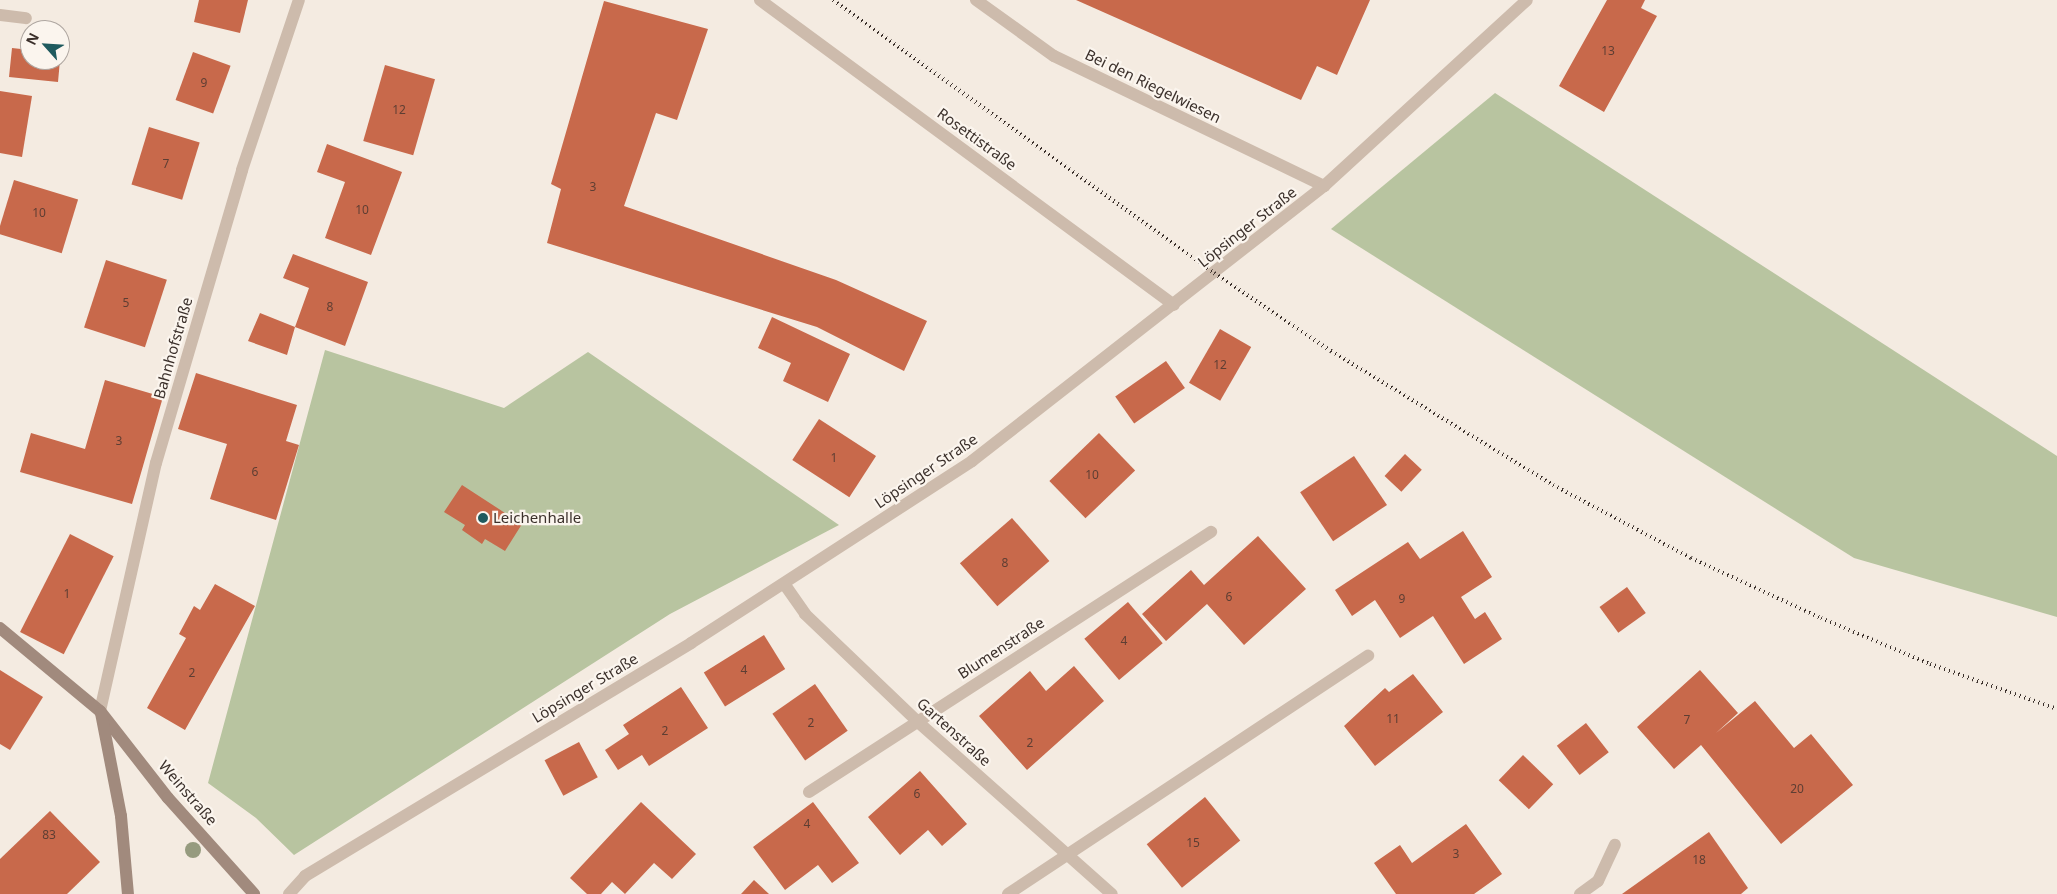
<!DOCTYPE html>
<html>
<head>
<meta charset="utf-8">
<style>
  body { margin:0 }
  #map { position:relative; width:2057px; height:894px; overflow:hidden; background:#f4ebe1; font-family:"Noto Sans",sans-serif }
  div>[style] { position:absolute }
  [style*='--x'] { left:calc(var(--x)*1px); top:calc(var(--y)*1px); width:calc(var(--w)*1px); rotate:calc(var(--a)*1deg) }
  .green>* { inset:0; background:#b8c4a0 }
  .building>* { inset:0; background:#c8694b; transform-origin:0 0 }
  .street>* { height:12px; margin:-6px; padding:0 6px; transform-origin:6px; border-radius:6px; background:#cdbbac }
  .secondary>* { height:12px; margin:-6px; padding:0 6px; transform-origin:6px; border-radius:6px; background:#a18a7d }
  .rail>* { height:4px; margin-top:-2px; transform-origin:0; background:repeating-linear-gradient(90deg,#3b302b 0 1px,transparent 0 5px) }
  .trees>* { width:16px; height:16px; margin:-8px; border-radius:50%; background:#969b7f }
  .dots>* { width:14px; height:14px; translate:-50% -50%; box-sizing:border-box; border:2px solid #fbf5ee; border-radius:50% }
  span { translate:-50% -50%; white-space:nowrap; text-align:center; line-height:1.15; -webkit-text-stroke:4.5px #fbf5ee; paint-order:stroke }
  .number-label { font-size:12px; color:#5e3e33 }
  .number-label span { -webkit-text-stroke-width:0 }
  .street-label { font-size:15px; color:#3b302b }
  .poi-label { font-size:15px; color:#3b302b }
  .left { translate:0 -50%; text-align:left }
  .north { position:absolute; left:20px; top:20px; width:50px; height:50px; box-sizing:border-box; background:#fbf5ee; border:1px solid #aea6a0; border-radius:50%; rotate:296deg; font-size:14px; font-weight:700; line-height:20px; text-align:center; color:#3b302b }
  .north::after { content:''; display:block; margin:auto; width:18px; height:22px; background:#1f5a5e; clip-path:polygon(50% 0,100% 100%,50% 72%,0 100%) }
</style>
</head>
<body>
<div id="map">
  <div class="green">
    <div style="clip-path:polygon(1495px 93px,2057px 456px,2057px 617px,1854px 558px,1331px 229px)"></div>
    <div style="clip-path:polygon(325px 350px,504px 408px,588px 352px,839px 525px,670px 614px,294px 855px,256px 818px,208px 783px)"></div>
  </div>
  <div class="building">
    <div style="clip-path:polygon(199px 0,248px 0,240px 33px,194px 22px)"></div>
    <div style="clip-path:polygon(1076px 0,1370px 0,1337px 75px,1317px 66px,1301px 100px)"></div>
    <div style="clip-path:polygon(1607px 0,1645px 0,1641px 8px,1657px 16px,1604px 112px,1559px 86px)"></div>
    <div style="clip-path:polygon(604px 1px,708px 29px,677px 120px,656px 113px,624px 206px,836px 280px,927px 321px,904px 371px,817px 327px,547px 243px,561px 189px,551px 184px)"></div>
    <div style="clip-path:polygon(12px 48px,30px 50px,30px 60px,60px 60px,58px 82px,9px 77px)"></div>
    <div style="left:193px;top:52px;width:40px;height:51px;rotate:20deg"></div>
    <div style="left:385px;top:65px;width:52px;height:79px;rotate:16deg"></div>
    <div style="clip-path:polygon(0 91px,32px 96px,22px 157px,0 153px)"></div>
    <div style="left:149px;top:127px;width:53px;height:60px;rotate:17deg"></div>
    <div style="clip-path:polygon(327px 144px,402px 172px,371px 255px,325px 238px,345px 182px,317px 172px)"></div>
    <div style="left:14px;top:180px;width:67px;height:56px;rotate:17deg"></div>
    <div style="clip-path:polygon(293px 254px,368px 282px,345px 346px,295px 327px,287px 355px,248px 341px,260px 313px,295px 327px,309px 288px,283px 278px)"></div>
    <div style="left:106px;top:260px;width:64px;height:71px;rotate:18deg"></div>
    <div style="clip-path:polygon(772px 317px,850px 354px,828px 402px,783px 381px,791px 363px,758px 348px)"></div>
    <div style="left:1220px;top:329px;width:36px;height:62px;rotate:30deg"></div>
    <div style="left:1166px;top:361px;width:33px;height:62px;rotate:55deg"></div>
    <div style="clip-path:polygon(196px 373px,297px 405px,286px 441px,299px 445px,276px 520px,210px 499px,227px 444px,178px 429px)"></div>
    <div style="clip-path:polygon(105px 380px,163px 397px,132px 504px,20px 472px,31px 433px,85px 449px)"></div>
    <div style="left:819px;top:419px;width:68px;height:49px;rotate:33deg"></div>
    <div style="left:1099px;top:433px;width:52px;height:69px;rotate:46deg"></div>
    <div style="left:1405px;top:454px;width:23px;height:30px;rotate:43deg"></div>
    <div style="left:1354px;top:456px;width:59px;height:65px;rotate:56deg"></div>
    <div style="clip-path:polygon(462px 485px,522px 524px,505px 551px,485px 539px,482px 544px,462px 530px,465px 525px,444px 512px)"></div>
    <div style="left:1012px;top:518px;width:57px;height:69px;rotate:49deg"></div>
    <div style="clip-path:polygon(1463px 531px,1492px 577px,1461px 597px,1475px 619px,1485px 612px,1502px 639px,1464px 664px,1433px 616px,1400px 638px,1375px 600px,1352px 616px,1335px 590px,1408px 542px,1420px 559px)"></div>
    <div style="left:70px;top:534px;width:49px;height:110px;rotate:27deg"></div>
    <div style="clip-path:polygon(1258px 536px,1306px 589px,1244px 645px,1207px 604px,1166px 641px,1142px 614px,1191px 570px,1204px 585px)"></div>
    <div style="clip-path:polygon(215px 584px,255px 606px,185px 730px,147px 708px,186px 638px,179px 634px,194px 606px,200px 610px)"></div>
    <div style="left:1627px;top:587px;width:32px;height:34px;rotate:54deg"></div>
    <div style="left:1128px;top:602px;width:54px;height:57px;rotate:50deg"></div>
    <div style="left:764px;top:635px;width:40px;height:71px;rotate:58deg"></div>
    <div style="clip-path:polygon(1074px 666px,1104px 701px,1027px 770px,979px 716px,1030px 671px,1046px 691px)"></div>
    <div style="clip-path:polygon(0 670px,43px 697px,10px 750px,0 744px)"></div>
    <div style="clip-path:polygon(1700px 670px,1738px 713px,1716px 733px,1755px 701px,1794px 748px,1811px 734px,1853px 785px,1781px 844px,1701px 745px,1674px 769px,1637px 727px)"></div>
    <div style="clip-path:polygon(1413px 674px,1443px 712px,1375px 766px,1344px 726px,1385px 688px,1389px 692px)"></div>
    <div style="left:815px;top:684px;width:57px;height:52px;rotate:55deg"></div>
    <div style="clip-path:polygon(681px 687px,708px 728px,649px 766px,642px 755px,618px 770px,605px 750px,629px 734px,623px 725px)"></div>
    <div style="left:1586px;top:723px;width:37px;height:37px;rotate:52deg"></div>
    <div style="left:579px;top:742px;width:40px;height:39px;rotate:62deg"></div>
    <div style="left:1523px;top:755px;width:42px;height:35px;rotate:44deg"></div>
    <div style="clip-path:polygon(920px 771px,967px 824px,942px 846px,928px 830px,900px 855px,868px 817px)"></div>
    <div style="left:1205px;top:797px;width:56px;height:75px;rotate:51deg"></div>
    <div style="clip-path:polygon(641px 802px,696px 854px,672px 879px,654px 863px,625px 894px,612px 882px,601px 894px,587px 894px,570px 878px)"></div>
    <div style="clip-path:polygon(813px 802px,859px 863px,832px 883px,818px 865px,785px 890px,753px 847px)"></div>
    <div style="clip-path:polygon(50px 811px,100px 862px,67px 894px,0 894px,0 859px)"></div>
    <div style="clip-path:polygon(1466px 824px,1502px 874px,1474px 894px,1396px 894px,1374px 863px,1400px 845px,1412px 863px)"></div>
    <div style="clip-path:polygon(1709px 832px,1748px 888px,1741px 894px,1622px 894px)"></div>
    <div style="clip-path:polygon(754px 880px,769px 894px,741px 894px)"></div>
  </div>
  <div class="street">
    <div style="--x:760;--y:0;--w:514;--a:36.38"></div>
    <div style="--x:976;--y:0;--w:96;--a:35.7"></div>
    <div style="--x:1054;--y:56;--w:300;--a:25.7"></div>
    <div style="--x:0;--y:15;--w:26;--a:7"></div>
    <div style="--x:785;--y:585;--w:35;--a:55"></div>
    <div style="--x:805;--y:614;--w:156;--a:43.7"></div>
    <div style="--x:918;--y:722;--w:259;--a:41.6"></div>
    <div style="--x:100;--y:711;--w:254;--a:-77.3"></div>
    <div style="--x:156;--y:463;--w:305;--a:-73.6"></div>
    <div style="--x:242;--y:170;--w:179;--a:-71.5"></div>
    <div style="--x:809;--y:792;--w:479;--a:-32.9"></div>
    <div style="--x:289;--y:894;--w:24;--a:-48"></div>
    <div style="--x:305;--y:876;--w:451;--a:-31.1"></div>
    <div style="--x:691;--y:643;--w:335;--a:-32.9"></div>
    <div style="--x:972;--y:461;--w:447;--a:-38"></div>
    <div style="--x:1324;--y:186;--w:275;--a:-42.5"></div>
    <div style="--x:1008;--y:894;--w:432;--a:-33.5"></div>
    <div style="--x:1580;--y:894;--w:22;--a:-36"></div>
    <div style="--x:1598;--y:881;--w:40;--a:-65"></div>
  </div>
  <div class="secondary">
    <div style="--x:0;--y:628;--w:130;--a:39.7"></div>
    <div style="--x:100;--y:711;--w:110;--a:52"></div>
    <div style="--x:168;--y:798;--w:129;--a:48.1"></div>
    <div style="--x:101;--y:713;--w:105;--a:79"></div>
    <div style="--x:121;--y:816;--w:78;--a:84.9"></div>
  </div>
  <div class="rail">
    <div style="--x:833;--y:0;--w:469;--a:35.6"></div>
    <div style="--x:1214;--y:273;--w:141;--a:33.7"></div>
    <div style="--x:1331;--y:351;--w:259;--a:31.1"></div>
    <div style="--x:1553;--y:485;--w:156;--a:27.9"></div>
    <div style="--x:1691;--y:558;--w:143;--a:24.8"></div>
    <div style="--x:1821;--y:618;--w:118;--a:22.9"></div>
    <div style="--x:1930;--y:664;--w:135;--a:19.5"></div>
  </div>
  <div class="trees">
    <div style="left:193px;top:850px"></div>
  </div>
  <div class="dots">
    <div style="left:483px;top:518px;background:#1f5a5e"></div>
  </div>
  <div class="number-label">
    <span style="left:1608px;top:51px">13</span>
    <span style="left:204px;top:83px">9</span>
    <span style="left:399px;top:110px">12</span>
    <span style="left:166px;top:164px">7</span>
    <span style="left:593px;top:187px">3</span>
    <span style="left:362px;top:210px">10</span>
    <span style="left:39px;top:213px">10</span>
    <span style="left:126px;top:303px">5</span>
    <span style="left:330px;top:307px">8</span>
    <span style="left:1220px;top:365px">12</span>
    <span style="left:119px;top:441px">3</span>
    <span style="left:834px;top:458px">1</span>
    <span style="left:255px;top:472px">6</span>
    <span style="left:1092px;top:475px">10</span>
    <span style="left:1005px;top:563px">8</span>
    <span style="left:67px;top:594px">1</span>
    <span style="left:1229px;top:597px">6</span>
    <span style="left:1402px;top:599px">9</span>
    <span style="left:1124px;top:641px">4</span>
    <span style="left:744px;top:670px">4</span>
    <span style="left:192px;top:673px">2</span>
    <span style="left:1393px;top:719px">11</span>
    <span style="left:1687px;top:720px">7</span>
    <span style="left:811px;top:723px">2</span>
    <span style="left:665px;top:731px">2</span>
    <span style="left:1030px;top:743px">2</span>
    <span style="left:1797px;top:789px">20</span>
    <span style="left:917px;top:794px">6</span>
    <span style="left:807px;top:824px">4</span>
    <span style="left:49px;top:835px">83</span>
    <span style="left:1193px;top:843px">15</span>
    <span style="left:1456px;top:854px">3</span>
    <span style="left:1699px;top:860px">18</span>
  </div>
  <div class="street-label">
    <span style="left:1153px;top:86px;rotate:26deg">Bei den Riegelwiesen</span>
    <span style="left:977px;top:139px;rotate:36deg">Rosettistraße</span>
    <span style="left:1247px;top:227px;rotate:-38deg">Löpsinger Straße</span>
    <span style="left:173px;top:348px;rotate:-74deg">Bahnhofstraße</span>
    <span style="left:926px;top:471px;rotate:-34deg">Löpsinger Straße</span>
    <span style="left:1001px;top:648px;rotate:-33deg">Blumenstraße</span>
    <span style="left:585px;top:688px;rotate:-31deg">Löpsinger Straße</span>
    <span style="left:954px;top:732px;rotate:42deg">Gartenstraße</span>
    <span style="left:188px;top:793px;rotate:49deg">Weinstraße</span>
  </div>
  <div class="poi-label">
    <span class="left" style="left:493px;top:518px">Leichenhalle</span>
  </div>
  <div class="north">N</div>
</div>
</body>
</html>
